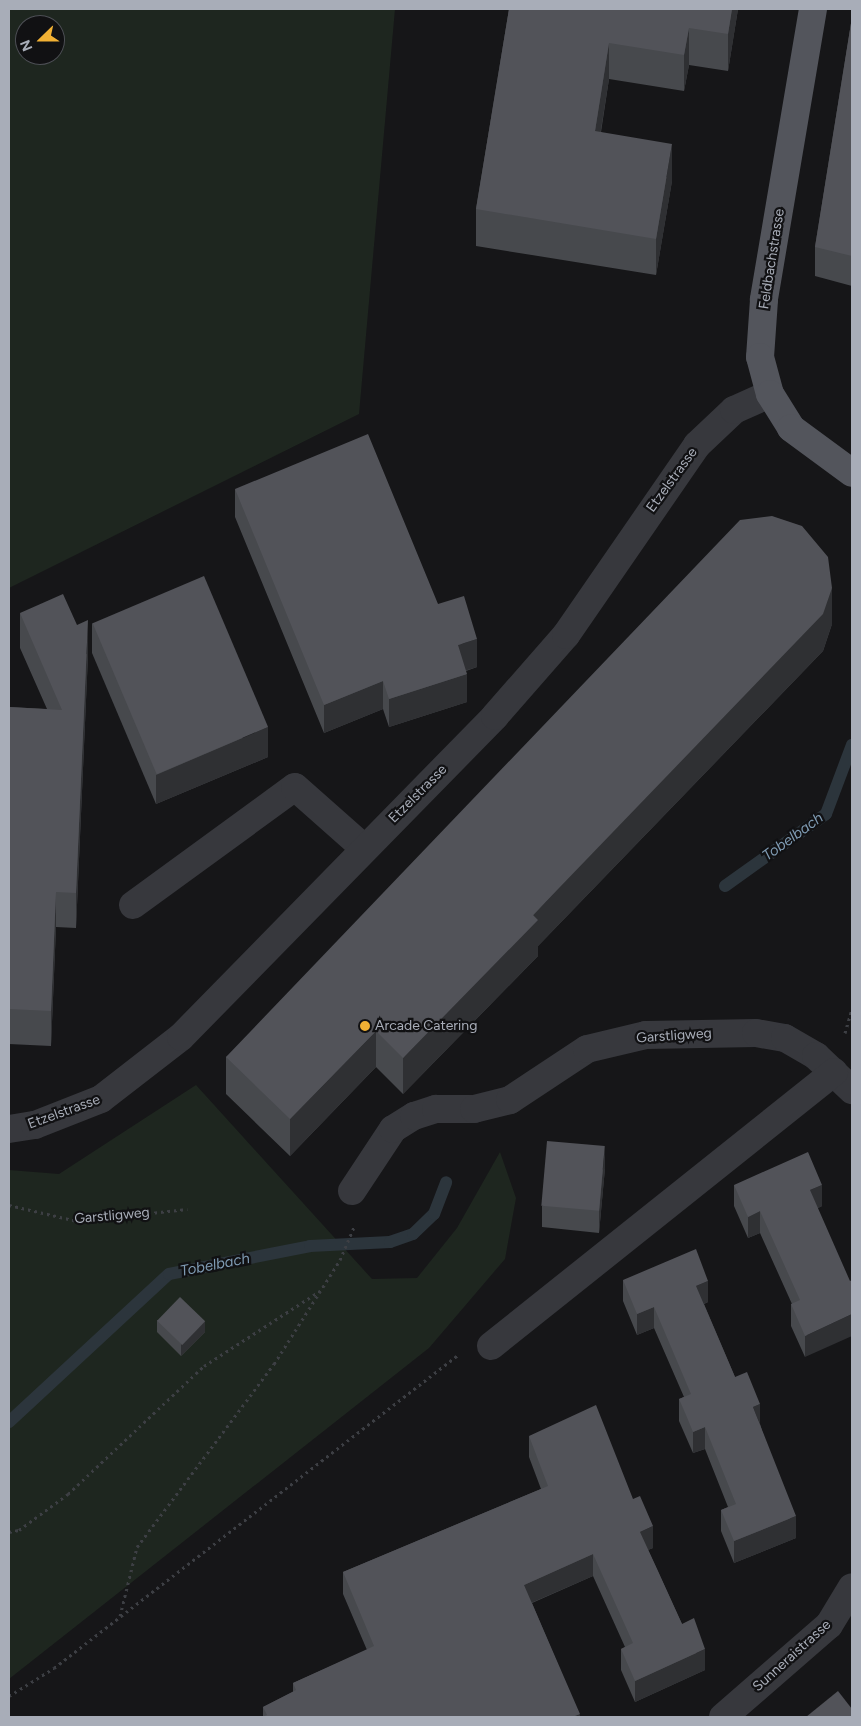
<!DOCTYPE html>
<html>
<head>
<meta charset="utf-8">
<style>
  body { margin:0 }
  #map { position:relative; width:861px; height:1726px; overflow:hidden; background:#161618; font-family:Figtree,sans-serif }
  div>[style] { position:absolute }
  [style*='--x'] { left:calc(var(--x)*1px); top:calc(var(--y)*1px); width:calc(var(--w)*1px); rotate:calc(var(--a)*1deg) }
  .green>* { inset:0; background:#1e261f }
  .stream>* { height:12px; margin:-6px; padding:0 6px; transform-origin:6px; border-radius:6px; background:#2c353c }
  .path>* { height:3px; margin-top:-1.5px; transform-origin:0; background:repeating-linear-gradient(90deg,#3d3f44 0 2.5px,transparent 0 6.5px) }
  .minor>* { height:28px; margin:-14px; padding:0 14px; transform-origin:14px; border-radius:14px; background:#37383d }
  .major>* { height:28px; margin:-14px; padding:0 14px; transform-origin:14px; border-radius:14px; background:#53555c }
  .wall>* { inset:0; background:#47494d }
  .shaded-wall>* { inset:0; background:#2f3033 }
  .building>* { inset:0; background:#525359; transform-origin:0 0 }
  .dots>* { width:14px; height:14px; translate:-50% -50%; box-sizing:border-box; border:2px solid #111113; border-radius:50% }
  span { translate:-50% -50%; white-space:nowrap; text-align:center; line-height:1.15; -webkit-text-stroke:4.5px #111113; paint-order:stroke }
  .street-label { font-size:14px; color:#a8adb8 }
  .poi-label { font-size:14px; color:#a8adb8 }
  .left { translate:0 -50%; text-align:left }
  .water-label { font-size:15px; color:#7f9bb3; font-style:italic }
  .frame { position:absolute; inset:0; border:10px solid #a8adb8; pointer-events:none }
  .north { position:absolute; left:15px; top:15px; width:50px; height:50px; box-sizing:border-box; background:#111113; border:1px solid #4d4f55; border-radius:50%; rotate:248deg; font-size:14px; font-weight:700; line-height:20px; text-align:center; color:#a8adb8 }
  .north::after { content:''; display:block; margin:auto; width:18px; height:22px; background:#f2b134; clip-path:polygon(50% 0,100% 100%,50% 72%,0 100%) }
</style>
</head>
<body>
<div id="map">
  <div class="green">
    <div style="clip-path:polygon(evenodd,9px 9px,395px 9px,359px 414px,9px 588px,9px 9px,25px 25px,55px 25px,55px 55px,25px 55px,25px 25px)"></div>
    <div style="clip-path:polygon(196px 1085px,372px 1279px,417px 1278px,457px 1228px,500px 1152px,516px 1198px,505px 1259px,429px 1348px,9px 1679px,9px 1170px,59px 1174px)"></div>
  </div>
  <div class="stream">
    <div style="--x:725;--y:886;--w:124;--a:-35.5"></div>
    <div style="--x:826;--y:814;--w:74;--a:-69.4"></div>
    <div style="--x:9;--y:1422;--w:218;--a:-42.8"></div>
    <div style="--x:169;--y:1274;--w:144;--a:-11.2"></div>
    <div style="--x:310;--y:1246;--w:80;--a:-2.9"></div>
    <div style="--x:390;--y:1242;--w:24;--a:-19"></div>
    <div style="--x:413;--y:1234;--w:29;--a:-44"></div>
    <div style="--x:434;--y:1214;--w:34;--a:-69"></div>
  </div>
  <div class="path">
    <div style="--x:845;--y:1033;--w:26;--a:-74"></div>
    <div style="--x:9;--y:1205;--w:70;--a:13.2"></div>
    <div style="--x:77;--y:1221;--w:111;--a:-6.2"></div>
    <div style="--x:9;--y:1532;--w:10;--a:-11"></div>
    <div style="--x:19;--y:1530;--w:61;--a:-36.3"></div>
    <div style="--x:68;--y:1494;--w:187;--a:-43.3"></div>
    <div style="--x:204;--y:1366;--w:138;--a:-32.9"></div>
    <div style="--x:120;--y:1616;--w:71;--a:-76.2"></div>
    <div style="--x:137;--y:1547;--w:229;--a:-53.2"></div>
    <div style="--x:274;--y:1364;--w:123;--a:-57.6"></div>
    <div style="--x:340;--y:1260;--w:36;--a:-67"></div>
    <div style="--x:9;--y:1696;--w:53;--a:-31.9"></div>
    <div style="--x:54;--y:1668;--w:511;--a:-37.77"></div>
  </div>
  <div class="minor">
    <div style="--x:133;--y:905;--w:200;--a:-36.1"></div>
    <div style="--x:295;--y:787;--w:92;--a:41.5"></div>
    <div style="--x:9;--y:1129;--w:26;--a:-9"></div>
    <div style="--x:35;--y:1125;--w:71;--a:-21.5"></div>
    <div style="--x:101;--y:1099;--w:101;--a:-37.8"></div>
    <div style="--x:181;--y:1037;--w:449;--a:-45.6"></div>
    <div style="--x:495;--y:716;--w:108;--a:-48.8"></div>
    <div style="--x:566;--y:635;--w:231;--a:-55.4"></div>
    <div style="--x:697;--y:445;--w:51;--a:-43.4"></div>
    <div style="--x:734;--y:410;--w:39;--a:-24"></div>
    <div style="--x:352;--y:1191;--w:74;--a:-56.5"></div>
    <div style="--x:393;--y:1129;--w:25;--a:-32"></div>
    <div style="--x:414;--y:1116;--w:23;--a:-18"></div>
    <div style="--x:436;--y:1109;--w:38;--a:0"></div>
    <div style="--x:474;--y:1109;--w:37;--a:-14"></div>
    <div style="--x:510;--y:1100;--w:92;--a:-33.5"></div>
    <div style="--x:587;--y:1049;--w:61;--a:-13.3"></div>
    <div style="--x:646;--y:1035;--w:110;--a:-1"></div>
    <div style="--x:756;--y:1033;--w:29;--a:10"></div>
    <div style="--x:785;--y:1038;--w:36;--a:30"></div>
    <div style="--x:816;--y:1056;--w:50;--a:43.4"></div>
    <div style="--x:491;--y:1346;--w:439;--a:-38.6"></div>
    <div style="--x:723;--y:1717;--w:140;--a:-41"></div>
    <div style="--x:829;--y:1625;--w:44;--a:-58.8"></div>
  </div>
  <div class="major">
    <div style="--x:813;--y:9;--w:295;--a:99.6"></div>
    <div style="--x:764;--y:300;--w:57;--a:94"></div>
    <div style="--x:760;--y:357;--w:38;--a:75"></div>
    <div style="--x:770;--y:394;--w:40;--a:58"></div>
    <div style="--x:791;--y:428;--w:76;--a:36.4"></div>
  </div>
  <div class="wall">
    <div style="clip-path:polygon(509px 9px,738px 9px,728px 71px,689px 65px,684px 91px,609px 79px,601px 132px,672px 181px,656px 275px,476px 246px,476px 209px)"></div>
    <div style="clip-path:polygon(852px 17px,852px 286px,815px 276px,815px 247px)"></div>
    <div style="clip-path:polygon(235px 489px,438px 604px,477px 667px,466px 671px,467px 702px,389px 727px,383px 709px,324px 733px,235px 517px)"></div>
    <div style="clip-path:polygon(20px 613px,88px 655px,76px 928px,56px 927px,51px 1046px,9px 1044px,9px 707px,47px 709px,20px 648px)"></div>
    <div style="clip-path:polygon(92px 623px,268px 757px,156px 804px,92px 653px)"></div>
    <div style="clip-path:polygon(832px 624px,823px 651px,538px 946px,538px 956px,403px 1094px,376px 1067px,290px 1156px,226px 1094px,226px 1057px)"></div>
    <div style="clip-path:polygon(605px 1168px,599px 1233px,542px 1227px,542px 1206px)"></div>
    <div style="clip-path:polygon(734px 1185px,822px 1206px,818px 1208px,805px 1357px,791px 1326px,791px 1304px,792px 1304px,760px 1233px,748px 1238px,734px 1206px)"></div>
    <div style="clip-path:polygon(623px 1280px,708px 1302px,704px 1304px,735px 1377px,760px 1424px,796px 1538px,734px 1563px,721px 1531px,721px 1510px,728px 1507px,705px 1449px,693px 1453px,679px 1421px,679px 1399px,684px 1397px,654px 1328px,637px 1335px,623px 1301px)"></div>
    <div style="clip-path:polygon(157px 1320px,205px 1332px,181px 1356px,157px 1332px)"></div>
    <div style="clip-path:polygon(529px 1436px,653px 1548px,648px 1550px,682px 1624px,705px 1670px,635px 1702px,621px 1670px,621px 1649px,625px 1647px,593px 1576px,532px 1603px,580px 1717px,263px 1717px,263px 1707px,293px 1692px,293px 1683px,367px 1650px,343px 1594px,343px 1572px,541px 1489px,529px 1457px)"></div>
  </div>
  <div class="shaded-wall">
    <div style="clip-path:polygon(732px 9px,738px 9px,728px 71px,728px 34px)"></div>
    <div style="clip-path:polygon(689px 28px,689px 65px,684px 91px,684px 55px)"></div>
    <div style="clip-path:polygon(609px 43px,609px 79px,595px 167px,595px 131px)"></div>
    <div style="clip-path:polygon(672px 144px,672px 181px,656px 275px,656px 239px)"></div>
    <div style="clip-path:polygon(832px 588px,832px 624px,823px 651px,538px 946px,538px 956px,403px 1094px,403px 1058px)"></div>
    <div style="clip-path:polygon(88px 620px,88px 655px,76px 928px,76px 893px)"></div>
    <div style="clip-path:polygon(477px 639px,477px 667px,458px 673px,458px 645px)"></div>
    <div style="clip-path:polygon(467px 674px,467px 702px,389px 727px,389px 699px)"></div>
    <div style="clip-path:polygon(383px 681px,383px 709px,324px 733px,324px 705px)"></div>
    <div style="clip-path:polygon(268px 727px,268px 757px,156px 804px,156px 775px)"></div>
    <div style="clip-path:polygon(56px 892px,56px 927px,51px 1046px,51px 1011px)"></div>
    <div style="clip-path:polygon(376px 1031px,376px 1067px,290px 1156px,290px 1119px)"></div>
    <div style="clip-path:polygon(605px 1146px,605px 1168px,599px 1233px,599px 1211px)"></div>
    <div style="clip-path:polygon(822px 1185px,822px 1206px,810px 1212px,810px 1190px)"></div>
    <div style="clip-path:polygon(760px 1211px,760px 1233px,748px 1238px,748px 1217px)"></div>
    <div style="clip-path:polygon(708px 1281px,708px 1302px,696px 1307px,696px 1286px)"></div>
    <div style="clip-path:polygon(654px 1307px,654px 1328px,637px 1335px,637px 1314px)"></div>
    <div style="clip-path:polygon(852px 1314px,852px 1336px,805px 1357px,805px 1336px)"></div>
    <div style="clip-path:polygon(205px 1321px,205px 1332px,181px 1356px,181px 1345px)"></div>
    <div style="clip-path:polygon(760px 1404px,760px 1425px,753px 1407px)"></div>
    <div style="clip-path:polygon(705px 1427px,705px 1449px,693px 1453px,693px 1432px)"></div>
    <div style="clip-path:polygon(796px 1516px,796px 1538px,734px 1563px,734px 1541px)"></div>
    <div style="clip-path:polygon(653px 1526px,653px 1548px,640px 1553px,640px 1532px)"></div>
    <div style="clip-path:polygon(593px 1554px,593px 1576px,524px 1606px,524px 1585px)"></div>
    <div style="clip-path:polygon(705px 1649px,705px 1670px,635px 1702px,635px 1681px)"></div>
    <div style="clip-path:polygon(580px 1714px,580px 1717px,572px 1717px)"></div>
  </div>
  <div class="building">
    <div style="clip-path:polygon(509px 9px,732px 9px,728px 34px,689px 28px,684px 55px,609px 43px,595px 131px,672px 144px,656px 239px,476px 209px)"></div>
    <div style="clip-path:polygon(852px 17px,852px 256px,815px 247px)"></div>
    <div style="clip-path:polygon(368px 434px,438px 604px,464px 596px,477px 639px,458px 645px,467px 674px,389px 699px,383px 681px,324px 705px,235px 489px)"></div>
    <div style="clip-path:polygon(772px 516px,802px 526px,828px 557px,832px 588px,823px 614px,533px 915px,538px 920px,403px 1058px,376px 1031px,290px 1119px,226px 1057px,740px 520px)"></div>
    <div style="left:204px;top:576px;width:164px;height:121px;rotate:67deg"></div>
    <div style="clip-path:polygon(63px 594px,77px 625px,88px 620px,76px 893px,56px 892px,51px 1011px,9px 1009px,9px 707px,62px 710px,20px 613px)"></div>
    <div style="left:547px;top:1141px;width:58px;height:65px;rotate:5deg"></div>
    <div style="clip-path:polygon(808px 1152px,822px 1185px,810px 1190px,850px 1281px,852px 1280px,852px 1314px,805px 1336px,791px 1304px,800px 1300px,760px 1211px,748px 1217px,734px 1185px)"></div>
    <div style="clip-path:polygon(696px 1249px,708px 1281px,696px 1286px,735px 1377px,747px 1372px,760px 1404px,753px 1407px,796px 1516px,734px 1541px,721px 1510px,736px 1504px,705px 1427px,693px 1432px,686px 1415px,679px 1399px,691px 1394px,654px 1307px,637px 1314px,623px 1280px)"></div>
    <div style="left:180px;top:1297px;width:35px;height:33px;rotate:44deg"></div>
    <div style="clip-path:polygon(596px 1405px,633px 1499px,640px 1496px,653px 1526px,640px 1532px,658px 1571px,682px 1624px,694px 1618px,705px 1649px,635px 1681px,621px 1649px,633px 1643px,593px 1554px,524px 1585px,580px 1714px,572px 1717px,262px 1717px,267px 1715px,263px 1707px,296px 1690px,293px 1683px,374px 1646px,343px 1572px,548px 1486px,529px 1436px)"></div>
    <div style="clip-path:polygon(838px 1691px,852px 1709px,852px 1717px,806px 1717px)"></div>
  </div>
  <div class="dots">
    <div style="left:365px;top:1026px;background:#f2b134"></div>
  </div>
  <div class="street-label">
    <span style="left:772px;top:259px;rotate:-81deg">Feldbachstrasse</span>
    <span style="left:672px;top:480px;rotate:-54deg">Etzelstrasse</span>
    <span style="left:418px;top:794px;rotate:-45deg">Etzelstrasse</span>
    <span style="left:674px;top:1036px;rotate:-4deg">Garstligweg</span>
    <span style="left:64px;top:1112px;rotate:-20deg">Etzelstrasse</span>
    <span style="left:112px;top:1216px;rotate:-5deg">Garstligweg</span>
    <span style="left:792px;top:1656px;rotate:-42deg">Sunneraistrasse</span>
  </div>
  <div class="poi-label">
    <span class="left" style="left:375px;top:1026px">Arcade Catering</span>
  </div>
  <div class="water-label">
    <span style="left:793px;top:837px;rotate:-36deg">Tobelbach</span>
    <span style="left:215px;top:1265px;rotate:-11deg">Tobelbach</span>
  </div>
  <div class="frame"></div>
  <div class="north">N</div>
</div>
</body>
</html>
